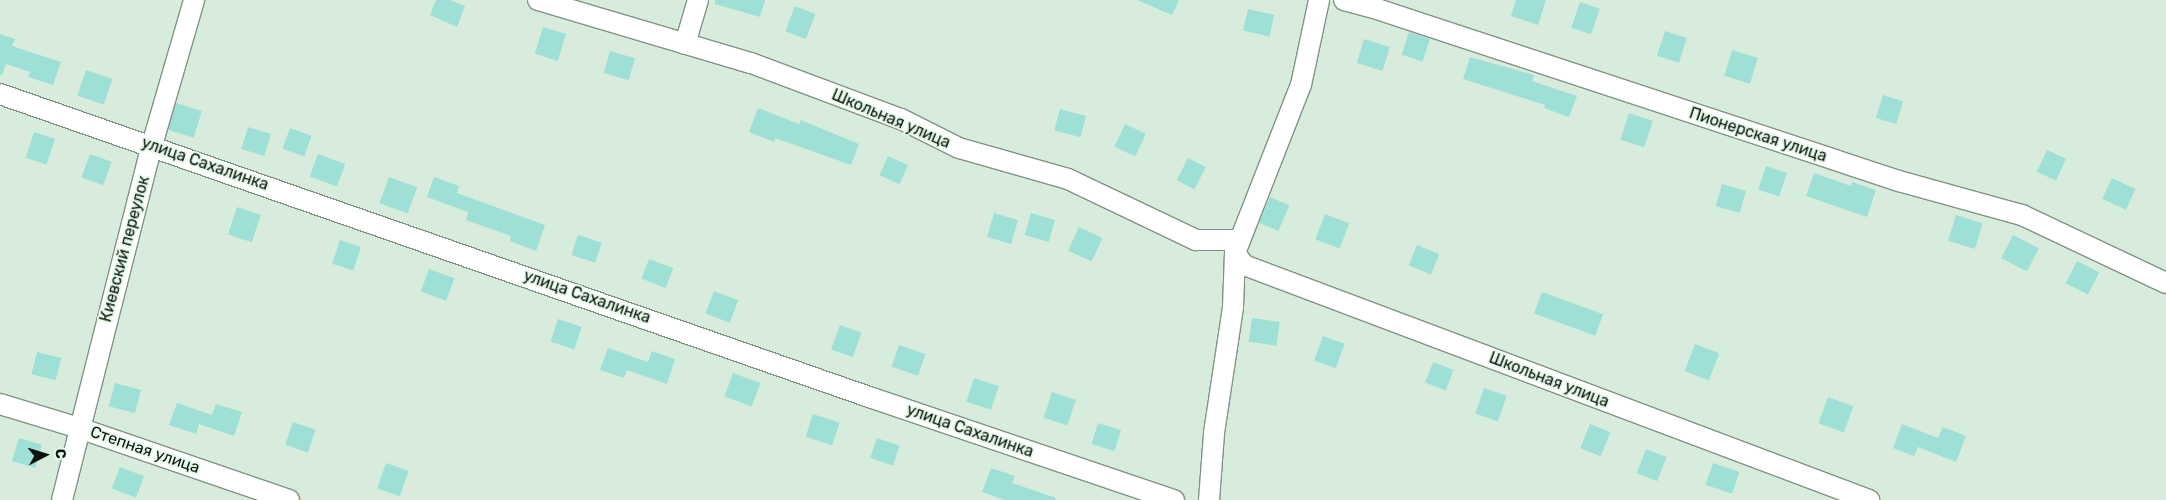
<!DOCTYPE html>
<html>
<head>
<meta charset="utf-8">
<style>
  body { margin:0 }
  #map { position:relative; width:2166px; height:500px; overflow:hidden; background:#d8ecdd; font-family:Rubik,sans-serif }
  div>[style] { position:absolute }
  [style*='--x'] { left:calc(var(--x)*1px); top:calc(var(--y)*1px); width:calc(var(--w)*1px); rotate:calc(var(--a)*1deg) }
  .building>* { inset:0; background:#9ee0d5; transform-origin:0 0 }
  .roads { filter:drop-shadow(1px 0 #809385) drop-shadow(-1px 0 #809385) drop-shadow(0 1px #809385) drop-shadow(0 -1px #809385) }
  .street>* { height:20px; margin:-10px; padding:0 10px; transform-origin:10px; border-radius:10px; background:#fff }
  span { translate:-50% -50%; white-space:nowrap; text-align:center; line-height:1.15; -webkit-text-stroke:4px #e6faea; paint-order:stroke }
  .street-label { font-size:16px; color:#0b120d }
  .north { position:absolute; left:20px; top:430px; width:50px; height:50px; -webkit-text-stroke:4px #e6faea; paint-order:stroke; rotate:85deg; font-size:14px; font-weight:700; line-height:20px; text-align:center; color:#0b120d }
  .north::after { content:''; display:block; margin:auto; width:18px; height:22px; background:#0b120d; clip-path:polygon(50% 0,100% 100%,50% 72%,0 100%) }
</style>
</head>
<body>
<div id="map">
  <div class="building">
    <div style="clip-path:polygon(436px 0,450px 0,465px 6px,457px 27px,430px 15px)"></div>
    <div style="clip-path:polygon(715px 0,765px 0,760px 17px,715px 4px)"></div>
    <div style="clip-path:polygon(1137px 0,1179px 0,1172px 15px)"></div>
    <div style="clip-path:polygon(1516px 0,1546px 0,1538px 25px,1511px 16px)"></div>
    <div style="left:1580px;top:2px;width:21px;height:27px;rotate:19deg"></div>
    <div style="left:795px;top:6px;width:22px;height:27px;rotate:21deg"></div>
    <div style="left:1248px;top:9px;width:27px;height:22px;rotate:13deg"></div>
    <div style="left:543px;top:27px;width:24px;height:28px;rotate:17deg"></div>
    <div style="left:1665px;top:31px;width:23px;height:26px;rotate:18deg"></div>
    <div style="left:1409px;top:32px;width:22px;height:24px;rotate:18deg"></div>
    <div style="clip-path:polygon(0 34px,15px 39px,12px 46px,61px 62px,53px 85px,28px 77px,30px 72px,6px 64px,2px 75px,0 75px)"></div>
    <div style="left:1364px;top:39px;width:27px;height:25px;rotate:17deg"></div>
    <div style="left:1732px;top:50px;width:27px;height:27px;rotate:17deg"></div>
    <div style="left:610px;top:51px;width:26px;height:23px;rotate:16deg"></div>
    <div style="clip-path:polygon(1470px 57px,1534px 75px,1532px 81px,1577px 96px,1569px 117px,1544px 108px,1545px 105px,1463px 79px)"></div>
    <div style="left:86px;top:70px;width:28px;height:27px;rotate:19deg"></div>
    <div style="left:1883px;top:95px;width:21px;height:24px;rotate:17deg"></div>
    <div style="left:176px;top:103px;width:27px;height:28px;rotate:17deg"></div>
    <div style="clip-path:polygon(758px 108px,799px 124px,801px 120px,859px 144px,851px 165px,775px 138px,774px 142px,749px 132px)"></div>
    <div style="left:1060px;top:109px;width:27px;height:22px;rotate:15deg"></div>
    <div style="left:1629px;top:113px;width:25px;height:28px;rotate:18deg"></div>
    <div style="left:1125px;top:124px;width:23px;height:25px;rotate:25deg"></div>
    <div style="left:248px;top:127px;width:24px;height:23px;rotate:17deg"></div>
    <div style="left:290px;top:128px;width:23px;height:22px;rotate:20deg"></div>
    <div style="left:34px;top:132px;width:22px;height:27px;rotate:18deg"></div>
    <div style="left:2047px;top:150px;width:21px;height:24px;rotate:25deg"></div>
    <div style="left:90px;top:154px;width:23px;height:25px;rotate:20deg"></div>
    <div style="left:318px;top:154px;width:29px;height:24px;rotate:20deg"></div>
    <div style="left:888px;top:156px;width:22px;height:21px;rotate:24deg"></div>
    <div style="left:1188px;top:158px;width:20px;height:25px;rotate:27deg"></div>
    <div style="left:1766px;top:166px;width:22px;height:25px;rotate:18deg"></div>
    <div style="clip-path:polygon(1814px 173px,1851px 186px,1852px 182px,1876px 190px,1867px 217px,1806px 196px)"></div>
    <div style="left:389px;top:177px;width:30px;height:28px;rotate:20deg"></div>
    <div style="clip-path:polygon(434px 177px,459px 186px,457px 193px,545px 225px,536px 251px,510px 241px,511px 236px,466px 220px,468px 212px,427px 197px)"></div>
    <div style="left:2112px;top:178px;width:26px;height:23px;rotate:25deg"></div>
    <div style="left:1722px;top:184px;width:25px;height:23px;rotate:16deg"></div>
    <div style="left:1270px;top:197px;width:21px;height:28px;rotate:23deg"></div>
    <div style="left:237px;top:207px;width:25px;height:29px;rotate:18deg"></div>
    <div style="left:994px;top:213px;width:25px;height:25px;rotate:16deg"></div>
    <div style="left:1031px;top:213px;width:25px;height:23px;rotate:16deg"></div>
    <div style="left:1325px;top:214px;width:26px;height:27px;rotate:21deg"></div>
    <div style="left:1956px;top:215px;width:28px;height:27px;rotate:17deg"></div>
    <div style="left:1079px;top:227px;width:26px;height:26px;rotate:25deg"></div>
    <div style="left:578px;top:235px;width:25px;height:21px;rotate:18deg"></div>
    <div style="left:2013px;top:235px;width:29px;height:26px;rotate:27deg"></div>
    <div style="left:340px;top:240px;width:22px;height:25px;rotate:18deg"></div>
    <div style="left:1417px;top:245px;width:24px;height:22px;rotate:22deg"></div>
    <div style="left:649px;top:259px;width:26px;height:21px;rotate:21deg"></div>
    <div style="left:2077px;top:261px;width:25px;height:25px;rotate:27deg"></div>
    <div style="left:429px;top:269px;width:27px;height:24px;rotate:20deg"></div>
    <div style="left:714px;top:291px;width:26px;height:24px;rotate:21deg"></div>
    <div style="left:1542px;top:292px;width:65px;height:23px;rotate:20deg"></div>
    <div style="left:1252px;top:318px;width:28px;height:24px;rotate:8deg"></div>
    <div style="left:558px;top:319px;width:25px;height:24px;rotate:18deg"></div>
    <div style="left:840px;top:325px;width:23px;height:26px;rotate:20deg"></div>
    <div style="left:1323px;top:336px;width:23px;height:26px;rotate:20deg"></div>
    <div style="left:1695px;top:344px;width:26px;height:29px;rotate:21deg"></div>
    <div style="left:899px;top:345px;width:28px;height:23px;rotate:19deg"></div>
    <div style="clip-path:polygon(608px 348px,648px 362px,652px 351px,675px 359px,667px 384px,627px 370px,624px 378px,600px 370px)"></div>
    <div style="left:37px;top:352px;width:25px;height:23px;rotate:14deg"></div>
    <div style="left:1433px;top:362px;width:22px;height:22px;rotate:21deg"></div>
    <div style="left:733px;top:373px;width:29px;height:25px;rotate:20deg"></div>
    <div style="left:974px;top:378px;width:26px;height:25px;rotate:18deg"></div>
    <div style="left:115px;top:383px;width:27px;height:24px;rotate:15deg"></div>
    <div style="left:1484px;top:388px;width:24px;height:27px;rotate:19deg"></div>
    <div style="left:1052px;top:392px;width:25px;height:27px;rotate:18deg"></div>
    <div style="left:1828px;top:397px;width:27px;height:28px;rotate:20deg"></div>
    <div style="clip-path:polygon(177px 403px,212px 415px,216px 404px,242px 412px,234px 436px,199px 424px,196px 434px,169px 425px)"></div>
    <div style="left:813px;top:414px;width:28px;height:24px;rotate:18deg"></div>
    <div style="left:293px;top:422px;width:24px;height:24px;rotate:19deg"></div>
    <div style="left:1098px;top:423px;width:24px;height:22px;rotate:17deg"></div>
    <div style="left:1590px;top:424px;width:22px;height:26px;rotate:22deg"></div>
    <div style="clip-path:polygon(1902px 424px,1938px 438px,1943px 427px,1966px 436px,1956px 462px,1918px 447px,1914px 456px,1893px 448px)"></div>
    <div style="left:19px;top:438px;width:24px;height:24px;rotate:17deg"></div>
    <div style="left:877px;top:438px;width:24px;height:21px;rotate:19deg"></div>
    <div style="left:1646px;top:449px;width:22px;height:26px;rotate:21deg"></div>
    <div style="left:386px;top:463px;width:24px;height:27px;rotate:19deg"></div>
    <div style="left:1713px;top:463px;width:28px;height:23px;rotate:19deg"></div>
    <div style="left:120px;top:467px;width:26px;height:23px;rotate:21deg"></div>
    <div style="clip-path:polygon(991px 468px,1015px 476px,1012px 483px,1056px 498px,1055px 500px,1005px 500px,982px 492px)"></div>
  </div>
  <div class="roads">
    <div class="street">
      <div style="--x:538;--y:0;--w:222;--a:16.5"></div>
      <div style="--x:751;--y:63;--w:160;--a:20.5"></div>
      <div style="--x:901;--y:119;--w:65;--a:26.6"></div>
      <div style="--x:959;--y:148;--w:113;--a:15.9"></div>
      <div style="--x:1068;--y:179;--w:142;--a:25.5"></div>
      <div style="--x:1196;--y:240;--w:44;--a:0"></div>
      <div style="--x:1344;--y:0;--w:34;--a:15"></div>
      <div style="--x:1377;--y:9;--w:550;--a:18.24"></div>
      <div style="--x:1899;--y:181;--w:128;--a:15.5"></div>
      <div style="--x:2022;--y:215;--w:159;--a:25.3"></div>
      <div style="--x:685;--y:44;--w:46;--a:-73.5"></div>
      <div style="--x:0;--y:94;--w:923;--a:19.22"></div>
      <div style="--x:872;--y:398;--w:319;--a:18.7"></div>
      <div style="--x:1235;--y:253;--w:15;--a:53"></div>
      <div style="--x:1244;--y:265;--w:668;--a:20.61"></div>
      <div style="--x:0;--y:404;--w:83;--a:16.9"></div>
      <div style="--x:79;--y:428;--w:222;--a:18.9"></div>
      <div style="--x:62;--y:500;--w:366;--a:-75.8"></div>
      <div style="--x:152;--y:145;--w:151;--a:-73.8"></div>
      <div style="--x:1209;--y:500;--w:67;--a:-85.7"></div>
      <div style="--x:1214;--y:433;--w:127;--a:-81.4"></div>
      <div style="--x:1233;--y:307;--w:54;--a:-87.9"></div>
      <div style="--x:1235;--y:253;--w:180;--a:-68.6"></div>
      <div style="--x:1301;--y:85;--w:87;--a:-78"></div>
    </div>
  </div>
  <div class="street-label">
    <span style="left:891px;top:119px;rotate:23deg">Школьная улица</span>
    <span style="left:1758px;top:135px;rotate:18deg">Пионерская улица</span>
    <span style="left:205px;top:164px;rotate:19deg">улица Сахалинка</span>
    <span style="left:125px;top:249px;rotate:-75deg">Киевский переулок</span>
    <span style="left:587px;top:297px;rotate:19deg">улица Сахалинка</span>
    <span style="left:1549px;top:380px;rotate:21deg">Школьная улица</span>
    <span style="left:970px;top:431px;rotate:19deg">улица Сахалинка</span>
    <span style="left:145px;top:450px;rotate:19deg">Степная улица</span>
  </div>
  <div class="north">С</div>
</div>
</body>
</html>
